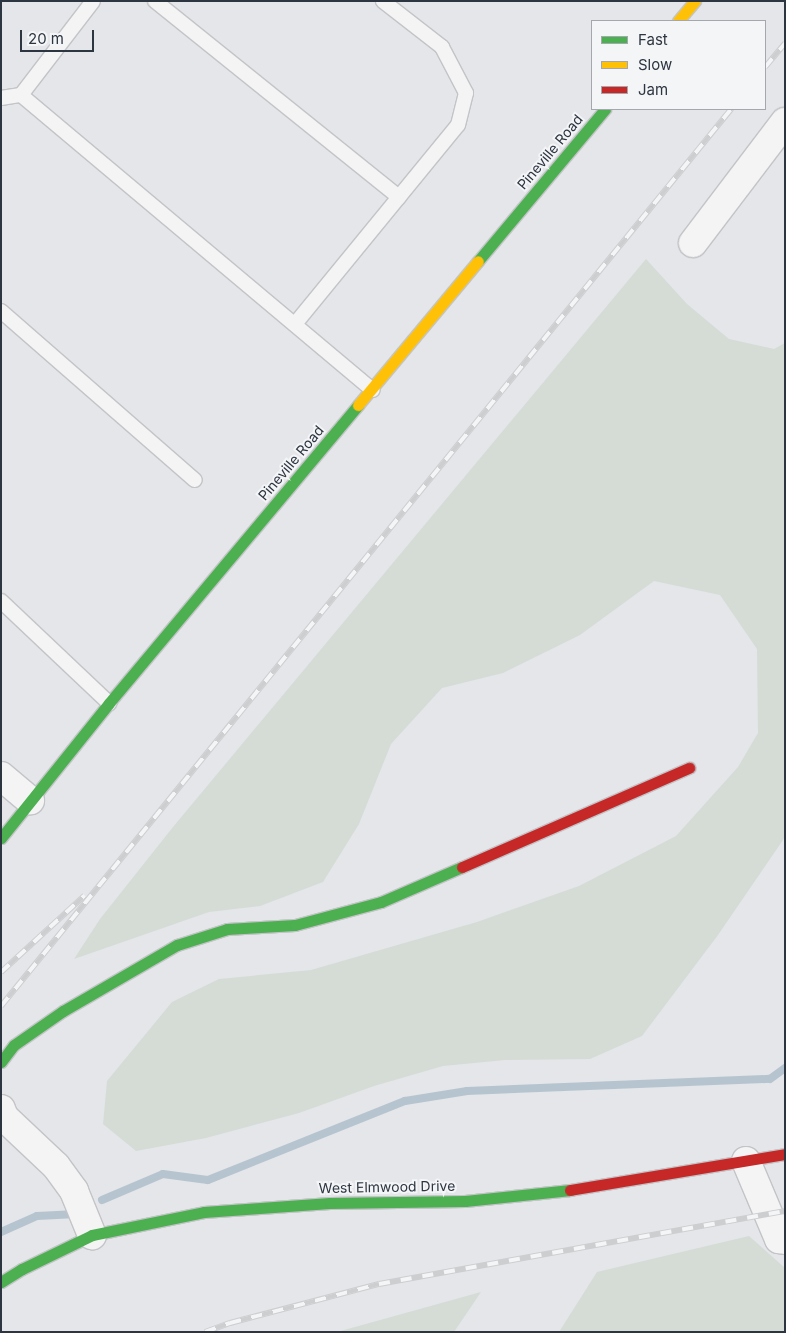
<!DOCTYPE html>
<html>
<head>
<meta charset="utf-8">
<style>
  body { margin:0 }
  #map { position:relative; width:786px; height:1333px; overflow:hidden; background:#e4e6e9; font-family:Inter,sans-serif }
  div>[style] { position:absolute }
  [style*='--x'] { left:calc(var(--x)*1px); top:calc(var(--y)*1px); width:calc(var(--w)*1px); rotate:calc(var(--a)*1deg) }
  .green>* { inset:0; background:#d5dcd5 }
  .stream>* { height:8px; margin:-4px; padding:0 4px; transform-origin:4px; border-radius:4px; background:#b6c4d0 }
  .roads { filter:drop-shadow(1px 0 #c3c4c7) drop-shadow(-1px 0 #c3c4c7) drop-shadow(0 1px #c3c4c7) drop-shadow(0 -1px #c3c4c7) }
  .lane>* { height:14px; margin:-7px; padding:0 7px; transform-origin:7px; border-radius:7px; background:#f4f4f5 }
  .street>* { height:28px; margin:-14px; padding:0 14px; transform-origin:14px; border-radius:14px; background:#f4f4f5 }
  .fast>* { height:11px; margin:-5.5px; padding:0 5.5px; transform-origin:5.5px; border-radius:5.5px; background:#4caf50 }
  .slow>* { height:11px; margin:-5.5px; padding:0 5.5px; transform-origin:5.5px; border-radius:5.5px; background:#ffc107 }
  .jam>* { height:11px; margin:-5.5px; padding:0 5.5px; transform-origin:5.5px; border-radius:5.5px; background:#c62828 }
  .rail>* { height:5.5px; margin-top:-2.75px; transform-origin:0; background:repeating-linear-gradient(90deg,#f3f5f7 0 11px,#cdced0 0 22px); box-sizing:border-box; border-block:1px solid #cdced0 }
  span { translate:-50% -50%; white-space:nowrap; text-align:center; line-height:1.15; -webkit-text-stroke:4px #f3f5f7; paint-order:stroke }
  .street-label { font-size:14px; color:#2d3540 }
  .frame { position:absolute; inset:0; border:2px solid #2d3540; pointer-events:none }
  .legend { position:absolute; left:591px; top:20px; width:175px; height:90px; box-sizing:border-box; background:#f3f5f7; border:1px solid #a4a8ae; margin:0; padding:6px 9px; list-style:none; font-size:15px; color:#2d3540 }
  .legend li { display:flex; align-items:center; gap:10px; height:25px }
  .legend b { width:25px; border:1px solid #a4a8ae }
  .scale { position:absolute; left:20px; top:30px; width:74px; height:22px; box-sizing:border-box; border:2px solid #2d3540; border-top:0; padding-left:6px; font-size:15px; line-height:18px; white-space:nowrap; color:#2d3540; -webkit-text-stroke:4px #f3f5f7; paint-order:stroke }
</style>
</head>
<body>
<div id="map">
  <div class="green">
    <div style="clip-path:polygon(646px 259px,687px 304px,729px 339px,774px 349px,785px 343px,785px 837px,718px 935px,642px 1036px,590px 1059px,505px 1060px,443px 1066px,374px 1086px,299px 1113px,206px 1138px,136px 1151px,103px 1124px,107px 1081px,172px 1002px,219px 979px,311px 970px,477px 922px,579px 886px,676px 836px,738px 767px,758px 733px,757px 649px,720px 595px,654px 581px,580px 635px,503px 673px,442px 688px,391px 744px,359px 824px,323px 882px,260px 906px,209px 912px,74px 959px,100px 919px,173px 827px)"></div>
    <div style="clip-path:polygon(749px 1236px,785px 1268px,785px 1332px,559px 1332px,597px 1272px)"></div>
    <div style="clip-path:polygon(481px 1292px,454px 1332px,337px 1332px)"></div>
  </div>
  <div class="stream">
    <div style="--x:102;--y:1200;--w:66;--a:-23.1"></div>
    <div style="--x:163;--y:1174;--w:45;--a:7.6"></div>
    <div style="--x:208;--y:1180;--w:212;--a:-21.9"></div>
    <div style="--x:405;--y:1101;--w:63;--a:-9.2"></div>
    <div style="--x:467;--y:1091;--w:303;--a:-2.3"></div>
    <div style="--x:770;--y:1079;--w:19;--a:-36"></div>
    <div style="--x:1;--y:1232;--w:39;--a:-24"></div>
    <div style="--x:37;--y:1216;--w:35;--a:-3"></div>
  </div>
  <div class="roads">
    <div class="lane">
      <div style="--x:155;--y:1;--w:313;--a:38.8"></div>
      <div style="--x:21;--y:95;--w:118;--a:-52.5"></div>
      <div style="--x:1;--y:98;--w:20;--a:-9"></div>
      <div style="--x:21;--y:95;--w:459;--a:40"></div>
      <div style="--x:1;--y:311;--w:257;--a:41.1"></div>
      <div style="--x:295;--y:324;--w:257;--a:-50.7"></div>
      <div style="--x:458;--y:125;--w:33;--a:-76"></div>
      <div style="--x:466;--y:93;--w:52;--a:-117.6"></div>
      <div style="--x:442;--y:47;--w:75;--a:-142.1"></div>
      <div style="--x:1;--y:601;--w:149;--a:43.4"></div>
    </div>
    <div class="street">
      <div style="--x:693;--y:243;--w:152;--a:-52.8"></div>
      <div style="--x:1;--y:776;--w:38;--a:40"></div>
      <div style="--x:1;--y:1109;--w:9;--a:69"></div>
      <div style="--x:4;--y:1117;--w:71;--a:43.3"></div>
      <div style="--x:56;--y:1166;--w:31;--a:54"></div>
      <div style="--x:74;--y:1191;--w:48;--a:67.8"></div>
      <div style="--x:746;--y:1161;--w:85;--a:67.1"></div>
      <div style="--x:779;--y:1239;--w:6;--a:9"></div>
    </div>
    <div class="fast">
      <div style="--x:478;--y:261;--w:198;--a:-50.1"></div>
      <div style="--x:1;--y:838;--w:173;--a:-51.3"></div>
      <div style="--x:109;--y:703;--w:388;--a:-50.1"></div>
      <div style="--x:1;--y:1062;--w:21;--a:-53"></div>
      <div style="--x:14;--y:1045;--w:60;--a:-34.8"></div>
      <div style="--x:63;--y:1011;--w:132;--a:-30.1"></div>
      <div style="--x:177;--y:945;--w:52;--a:-17.7"></div>
      <div style="--x:227;--y:929;--w:68;--a:-3.4"></div>
      <div style="--x:295;--y:925;--w:89;--a:-15"></div>
      <div style="--x:381;--y:902;--w:88;--a:-23.4"></div>
      <div style="--x:1;--y:1282;--w:25;--a:-32"></div>
      <div style="--x:22;--y:1269;--w:78;--a:-25.9"></div>
      <div style="--x:92;--y:1235;--w:114;--a:-11.6"></div>
      <div style="--x:204;--y:1212;--w:126;--a:-4.1"></div>
      <div style="--x:330;--y:1203;--w:135;--a:-0.8"></div>
      <div style="--x:465;--y:1201;--w:106;--a:-6"></div>
    </div>
    <div class="slow">
      <div style="--x:678;--y:21;--w:26;--a:-50"></div>
      <div style="--x:358;--y:405;--w:187;--a:-50.2"></div>
    </div>
    <div class="jam">
      <div style="--x:462;--y:867;--w:248;--a:-23.6"></div>
      <div style="--x:570;--y:1190;--w:218;--a:-9.5"></div>
    </div>
  </div>
  <div class="rail">
    <div style="--x:765;--y:67;--w:31;--a:-50"></div>
    <div style="--x:1;--y:972;--w:113;--a:-42.5"></div>
    <div style="--x:1;--y:1006;--w:1157;--a:-50.86"></div>
    <div style="--x:205;--y:1332;--w:27;--a:-20"></div>
    <div style="--x:230;--y:1323;--w:154;--a:-14.7"></div>
    <div style="--x:379;--y:1284;--w:413;--a:-10.2"></div>
  </div>
  <div class="street-label">
    <span style="left:550px;top:152px;rotate:-50deg">Pineville Road</span>
    <span style="left:291px;top:463px;rotate:-50deg">Pineville Road</span>
    <span style="left:387px;top:1187px;rotate:-1deg">West Elmwood Drive</span>
  </div>
  <div class="frame"></div>
  <ul class="legend">
  <li><b style="height:6px;background:#4caf50"></b>Fast</li>
  <li><b style="height:6px;background:#ffc107"></b>Slow</li>
  <li><b style="height:6px;background:#c62828"></b>Jam</li>
  </ul>
  <div class="scale">20 m</div>
</div>
</body>
</html>
